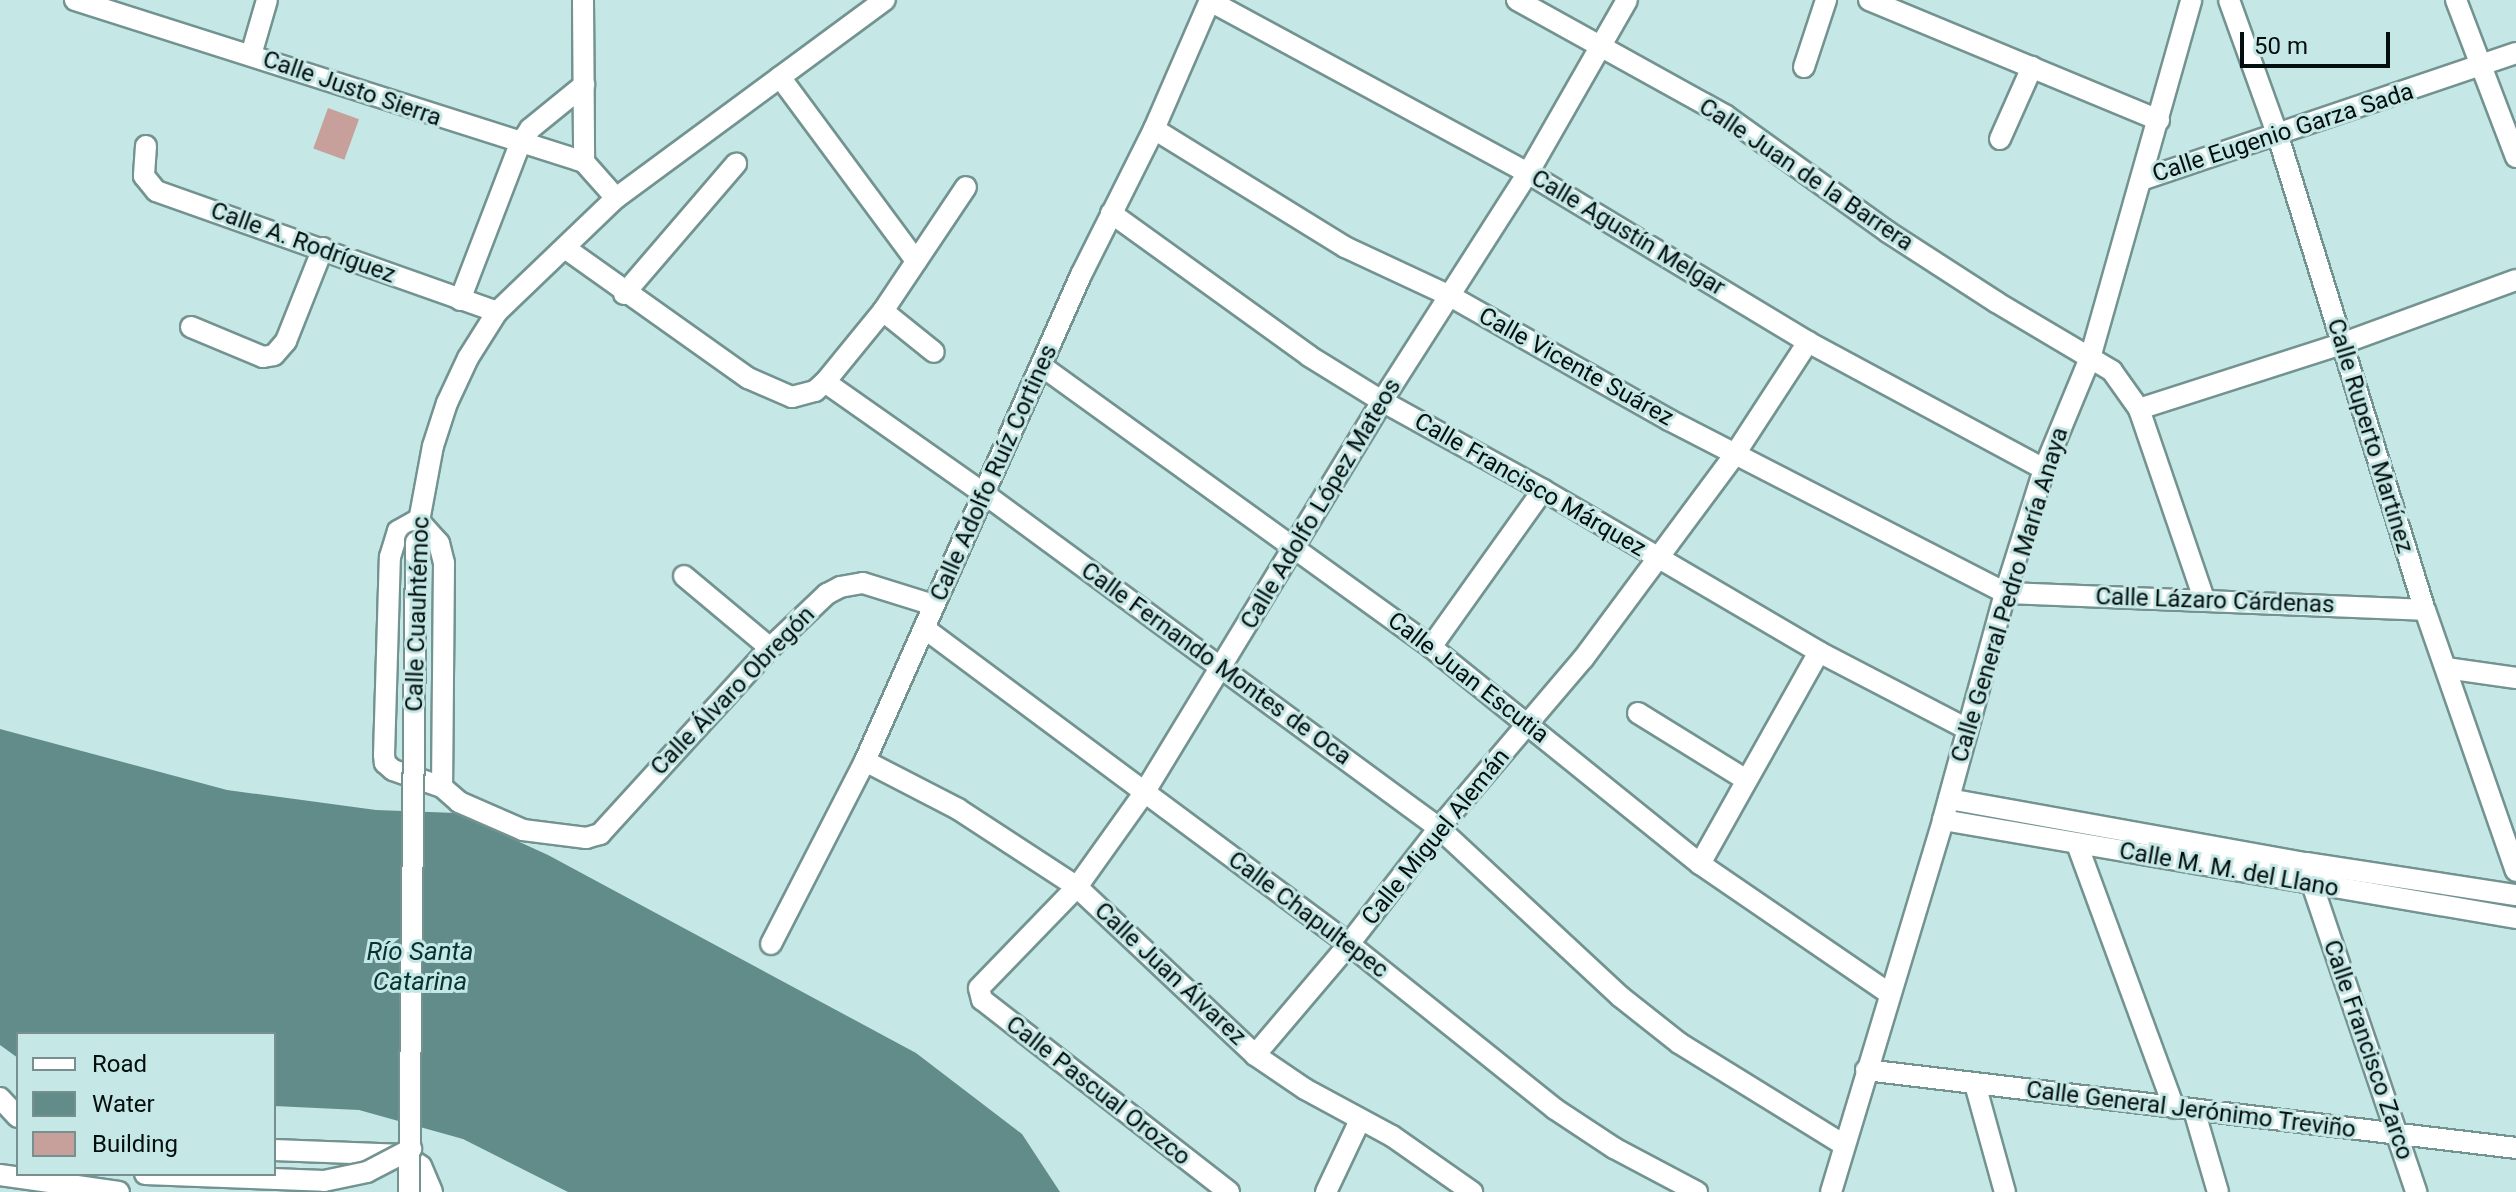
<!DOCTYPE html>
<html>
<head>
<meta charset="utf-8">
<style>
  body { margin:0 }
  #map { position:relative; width:2516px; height:1192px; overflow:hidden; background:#c5e7e5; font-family:Roboto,sans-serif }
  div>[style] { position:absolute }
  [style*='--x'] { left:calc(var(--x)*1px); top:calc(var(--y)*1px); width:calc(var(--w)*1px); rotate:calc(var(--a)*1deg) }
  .water>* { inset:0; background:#628c8a }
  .building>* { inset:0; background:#c7a09b; transform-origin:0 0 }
  .roads { filter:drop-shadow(2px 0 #739391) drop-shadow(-2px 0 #739391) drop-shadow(0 2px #739391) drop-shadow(0 -2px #739391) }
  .minor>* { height:20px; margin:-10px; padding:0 10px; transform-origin:10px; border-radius:10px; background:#fff }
  .bridges { filter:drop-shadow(2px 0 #739391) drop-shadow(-2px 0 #739391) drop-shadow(0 2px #739391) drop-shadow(0 -2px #739391) }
  .minor-bridge>* { height:20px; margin:-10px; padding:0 10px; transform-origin:10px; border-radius:10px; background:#fff }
  span { translate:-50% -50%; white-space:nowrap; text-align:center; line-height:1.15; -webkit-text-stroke:6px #c5e7e5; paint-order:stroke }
  .street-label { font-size:24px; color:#030e0d }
  .water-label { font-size:26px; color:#073332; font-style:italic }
  .legend { position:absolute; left:16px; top:1032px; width:260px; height:144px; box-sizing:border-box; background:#c5e7e5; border:2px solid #77908f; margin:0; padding:10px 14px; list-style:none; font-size:24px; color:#030e0d }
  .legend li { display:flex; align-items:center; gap:16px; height:40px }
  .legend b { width:40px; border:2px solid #77908f }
  .scale { position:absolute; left:2240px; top:32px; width:150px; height:36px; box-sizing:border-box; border:4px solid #030e0d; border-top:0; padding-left:10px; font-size:24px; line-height:28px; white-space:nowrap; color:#030e0d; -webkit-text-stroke:6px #c5e7e5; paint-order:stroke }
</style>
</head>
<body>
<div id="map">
  <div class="water">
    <div style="clip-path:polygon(0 729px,227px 790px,376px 810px,456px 813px,548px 855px,916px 1053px,1022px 1134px,1060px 1192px,568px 1192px,463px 1139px,359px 1110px,274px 1106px,274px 1034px,18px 1034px,18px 1058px,0 1045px)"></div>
  </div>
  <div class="building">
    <div style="left:328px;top:108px;width:33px;height:43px;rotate:20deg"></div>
  </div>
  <div class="roads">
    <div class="minor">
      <div style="--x:75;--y:0;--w:534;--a:17.65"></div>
      <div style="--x:584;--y:162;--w:48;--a:48.4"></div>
      <div style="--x:583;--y:0;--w:162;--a:89.6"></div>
      <div style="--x:1517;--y:0;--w:239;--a:29"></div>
      <div style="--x:1726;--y:116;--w:199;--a:35.6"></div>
      <div style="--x:1888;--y:232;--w:129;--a:32.9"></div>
      <div style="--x:1996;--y:302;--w:135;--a:30.7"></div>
      <div style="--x:2112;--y:371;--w:47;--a:54.6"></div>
      <div style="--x:2139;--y:409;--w:201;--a:71.1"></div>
      <div style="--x:1869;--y:0;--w:314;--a:22.5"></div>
      <div style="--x:2229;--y:0;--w:145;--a:70.2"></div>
      <div style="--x:2278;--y:136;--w:496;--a:72.8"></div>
      <div style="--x:2425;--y:610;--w:276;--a:70.8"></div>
      <div style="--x:2456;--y:0;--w:168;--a:69.1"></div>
      <div style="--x:1210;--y:1;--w:362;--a:28.4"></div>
      <div style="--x:1528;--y:173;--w:327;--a:31.1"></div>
      <div style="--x:1808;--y:342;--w:268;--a:28.3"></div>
      <div style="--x:251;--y:55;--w:57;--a:-73.8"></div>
      <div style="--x:1804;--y:67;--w:71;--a:-71.8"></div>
      <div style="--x:780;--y:77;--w:229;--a:53.5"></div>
      <div style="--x:1154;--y:129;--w:225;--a:31.7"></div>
      <div style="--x:1345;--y:247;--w:116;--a:25"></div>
      <div style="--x:1450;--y:296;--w:252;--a:29.5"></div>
      <div style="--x:1669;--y:420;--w:378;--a:27.2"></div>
      <div style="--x:2005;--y:593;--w:420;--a:2.3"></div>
      <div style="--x:2000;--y:139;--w:79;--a:-66"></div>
      <div style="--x:146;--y:146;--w:30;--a:94"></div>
      <div style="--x:144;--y:176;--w:19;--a:51"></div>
      <div style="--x:156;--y:191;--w:362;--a:19.5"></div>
      <div style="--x:2141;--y:180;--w:396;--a:-18.7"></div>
      <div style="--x:1111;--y:213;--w:244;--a:35.8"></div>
      <div style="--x:1309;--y:356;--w:86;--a:31.7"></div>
      <div style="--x:1382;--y:401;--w:184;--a:28.9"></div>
      <div style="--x:1543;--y:490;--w:320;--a:30.4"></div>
      <div style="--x:1819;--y:652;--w:167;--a:27.5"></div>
      <div style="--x:565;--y:248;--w:224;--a:35.4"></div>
      <div style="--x:748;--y:378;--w:48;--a:23.4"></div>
      <div style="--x:792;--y:397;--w:24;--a:-15"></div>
      <div style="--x:815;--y:391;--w:13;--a:-42"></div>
      <div style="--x:825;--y:382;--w:197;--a:35.1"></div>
      <div style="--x:986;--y:495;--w:562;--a:36.32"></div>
      <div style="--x:1439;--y:828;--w:248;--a:42.9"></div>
      <div style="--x:1621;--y:997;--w:74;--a:38.4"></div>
      <div style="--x:1679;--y:1043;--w:194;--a:31.7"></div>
      <div style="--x:624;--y:294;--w:172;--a:-49.3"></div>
      <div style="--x:460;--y:300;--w:167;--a:-69"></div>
      <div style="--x:520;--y:144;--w:18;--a:-56"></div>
      <div style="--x:530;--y:129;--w:70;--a:-39.2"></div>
      <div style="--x:883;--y:311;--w:65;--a:38.8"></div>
      <div style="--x:191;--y:327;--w:78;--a:22.6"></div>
      <div style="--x:263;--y:357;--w:11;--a:-10"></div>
      <div style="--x:274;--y:355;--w:18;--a:-49"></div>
      <div style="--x:286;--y:341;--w:100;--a:-68.3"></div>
      <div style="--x:1043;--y:367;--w:478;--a:35.8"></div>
      <div style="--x:1431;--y:647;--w:346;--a:38.9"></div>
      <div style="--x:1700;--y:864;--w:230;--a:34.4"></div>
      <div style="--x:825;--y:382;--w:92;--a:-50.8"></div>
      <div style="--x:883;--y:311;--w:149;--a:-56.2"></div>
      <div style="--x:2139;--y:409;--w:212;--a:-17.8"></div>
      <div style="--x:2341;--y:344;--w:186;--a:-20.1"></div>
      <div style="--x:417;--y:532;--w:87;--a:-79.5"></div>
      <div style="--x:433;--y:446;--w:45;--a:-72"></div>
      <div style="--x:447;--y:403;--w:50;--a:-65"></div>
      <div style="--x:468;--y:358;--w:54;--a:-57.8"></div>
      <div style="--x:497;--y:312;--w:165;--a:-43.8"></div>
      <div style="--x:616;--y:198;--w:334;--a:-36.4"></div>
      <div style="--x:684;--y:576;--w:112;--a:39.9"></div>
      <div style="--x:924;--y:628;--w:530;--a:36.63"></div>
      <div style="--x:1349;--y:944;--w:264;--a:38.7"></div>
      <div style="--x:1555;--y:1109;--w:71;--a:33.5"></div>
      <div style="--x:1614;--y:1148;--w:94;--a:27.9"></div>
      <div style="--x:1431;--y:647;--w:193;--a:-54.5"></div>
      <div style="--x:2446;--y:668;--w:71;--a:8.1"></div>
      <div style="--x:1638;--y:713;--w:126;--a:31.7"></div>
      <div style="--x:865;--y:761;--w:105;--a:27.3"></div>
      <div style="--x:958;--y:809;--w:142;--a:33.2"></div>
      <div style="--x:1077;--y:887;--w:245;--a:43.3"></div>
      <div style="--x:1255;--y:1055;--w:60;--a:34.2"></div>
      <div style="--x:1305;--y:1089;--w:99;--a:28.4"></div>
      <div style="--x:1392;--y:1136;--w:98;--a:35"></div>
      <div style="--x:442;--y:787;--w:52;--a:-160.9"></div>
      <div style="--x:393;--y:770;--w:11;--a:-139"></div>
      <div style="--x:385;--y:763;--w:8;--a:-97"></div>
      <div style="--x:384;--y:755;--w:198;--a:-88.3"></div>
      <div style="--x:390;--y:557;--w:27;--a:-73"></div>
      <div style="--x:398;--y:531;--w:23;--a:-29"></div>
      <div style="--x:418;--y:520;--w:31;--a:48"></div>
      <div style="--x:439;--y:543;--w:21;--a:76"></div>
      <div style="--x:444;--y:563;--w:224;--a:90.5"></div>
      <div style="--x:442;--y:787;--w:23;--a:41"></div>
      <div style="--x:459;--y:802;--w:70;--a:23.6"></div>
      <div style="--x:523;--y:830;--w:64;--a:7.2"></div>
      <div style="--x:586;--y:838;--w:15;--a:-16"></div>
      <div style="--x:600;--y:834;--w:252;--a:-47.6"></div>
      <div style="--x:770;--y:648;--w:79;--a:-43.5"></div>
      <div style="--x:827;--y:594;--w:15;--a:-28"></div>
      <div style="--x:840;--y:587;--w:23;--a:-10"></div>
      <div style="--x:863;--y:583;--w:73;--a:17.4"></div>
      <div style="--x:1949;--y:799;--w:363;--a:10.2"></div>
      <div style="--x:2306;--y:863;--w:212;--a:8.7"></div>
      <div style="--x:1943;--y:820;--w:581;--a:9.71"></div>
      <div style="--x:2077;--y:844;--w:281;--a:69.8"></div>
      <div style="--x:1700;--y:864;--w:243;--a:-60.7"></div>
      <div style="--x:2309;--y:875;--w:335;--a:71.3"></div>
      <div style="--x:771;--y:944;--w:206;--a:-62.8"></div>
      <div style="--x:865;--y:761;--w:532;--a:-66.04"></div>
      <div style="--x:1081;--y:275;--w:163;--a:-63.4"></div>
      <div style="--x:1154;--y:129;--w:141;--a:-66.5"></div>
      <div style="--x:1255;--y:1055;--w:145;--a:-49.7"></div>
      <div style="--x:1349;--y:944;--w:147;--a:-52.2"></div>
      <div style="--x:1439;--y:828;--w:222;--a:-49.6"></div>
      <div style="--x:1583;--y:659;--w:255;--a:-53.4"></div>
      <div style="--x:1735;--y:454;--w:134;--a:-56.9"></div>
      <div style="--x:1866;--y:1070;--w:655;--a:6.84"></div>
      <div style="--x:1975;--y:1084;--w:112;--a:74.5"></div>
      <div style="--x:0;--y:1098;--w:26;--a:47"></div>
      <div style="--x:2194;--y:1110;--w:85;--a:73.7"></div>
      <div style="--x:274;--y:1150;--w:131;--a:2.2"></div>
      <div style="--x:405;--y:1155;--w:19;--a:35"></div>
      <div style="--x:421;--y:1166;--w:28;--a:67"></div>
      <div style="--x:0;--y:1175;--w:120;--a:8.1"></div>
      <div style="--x:1229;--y:1192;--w:313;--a:-142.1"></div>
      <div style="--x:982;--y:1000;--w:12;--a:-104"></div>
      <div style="--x:979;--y:988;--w:141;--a:-45.9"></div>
      <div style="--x:1077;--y:887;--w:115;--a:-54.5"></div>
      <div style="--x:1144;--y:793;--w:459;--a:-58.7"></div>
      <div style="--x:1382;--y:401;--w:271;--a:-57.4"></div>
      <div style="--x:1528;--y:173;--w:199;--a:-60.2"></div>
      <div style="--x:1326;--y:1192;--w:80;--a:-64.7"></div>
      <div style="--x:1831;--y:1192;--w:388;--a:-73.2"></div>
      <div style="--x:1943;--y:820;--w:235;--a:-74.7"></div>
      <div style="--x:2005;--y:593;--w:130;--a:-72.5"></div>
      <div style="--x:2044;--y:469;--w:120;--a:-67.5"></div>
      <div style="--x:2090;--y:358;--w:372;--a:-74.2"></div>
    </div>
  </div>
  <div class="bridges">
    <div class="minor-bridge">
      <div style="--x:145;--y:1174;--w:179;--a:2.2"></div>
      <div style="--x:324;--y:1181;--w:44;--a:-11.8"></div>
      <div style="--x:367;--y:1172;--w:50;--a:-27.6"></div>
      <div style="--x:409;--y:1192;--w:650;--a:-89.38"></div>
    </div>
  </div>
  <div class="street-label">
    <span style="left:352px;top:89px;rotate:19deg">Calle Justo Sierra</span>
    <span style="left:2283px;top:133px;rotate:-18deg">Calle Eugenio Garza Sada</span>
    <span style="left:1806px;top:175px;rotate:34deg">Calle Juan de la Barrera</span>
    <span style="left:1628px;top:233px;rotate:31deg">Calle Agustín Melgar</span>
    <span style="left:303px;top:243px;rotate:20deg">Calle A. Rodríguez</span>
    <span style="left:1576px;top:367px;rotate:29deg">Calle Vicente Suárez</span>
    <span style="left:2370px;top:436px;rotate:73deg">Calle Ruperto Martínez</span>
    <span style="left:994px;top:473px;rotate:-66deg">Calle Adolfo Ruíz Cortines</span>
    <span style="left:1530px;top:485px;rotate:30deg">Calle Francisco Márquez</span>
    <span style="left:1321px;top:504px;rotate:-59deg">Calle Adolfo López Mateos</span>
    <span style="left:2010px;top:595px;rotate:-73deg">Calle General Pedro María Anaya</span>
    <span style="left:2215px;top:601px;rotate:2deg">Calle Lázaro Cárdenas</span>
    <span style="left:418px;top:614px;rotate:-88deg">Calle Cuauhtémoc</span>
    <span style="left:1216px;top:664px;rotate:36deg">Calle Fernando Montes de Oca</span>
    <span style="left:1468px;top:678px;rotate:38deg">Calle Juan Escutia</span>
    <span style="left:733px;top:691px;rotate:-46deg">Calle Álvaro Obregón</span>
    <span style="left:1436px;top:837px;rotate:-51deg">Calle Miguel Alemán</span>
    <span style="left:2229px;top:870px;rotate:10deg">Calle M. M. del Llano</span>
    <span style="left:1308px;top:915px;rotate:37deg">Calle Chapultepec</span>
    <span style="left:1170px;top:974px;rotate:43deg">Calle Juan Álvarez</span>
    <span style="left:2368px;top:1050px;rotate:71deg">Calle Francisco Zarco</span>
    <span style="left:1098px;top:1091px;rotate:38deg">Calle Pascual Orozco</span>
    <span style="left:2191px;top:1110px;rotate:7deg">Calle General Jerónimo Treviño</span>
  </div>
  <div class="water-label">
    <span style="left:420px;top:967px">Río Santa<br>Catarina</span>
  </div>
  <ul class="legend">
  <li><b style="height:10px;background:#fff"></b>Road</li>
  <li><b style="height:22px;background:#628c8a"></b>Water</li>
  <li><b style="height:22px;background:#c7a09b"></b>Building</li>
  </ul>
  <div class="scale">50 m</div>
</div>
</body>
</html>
